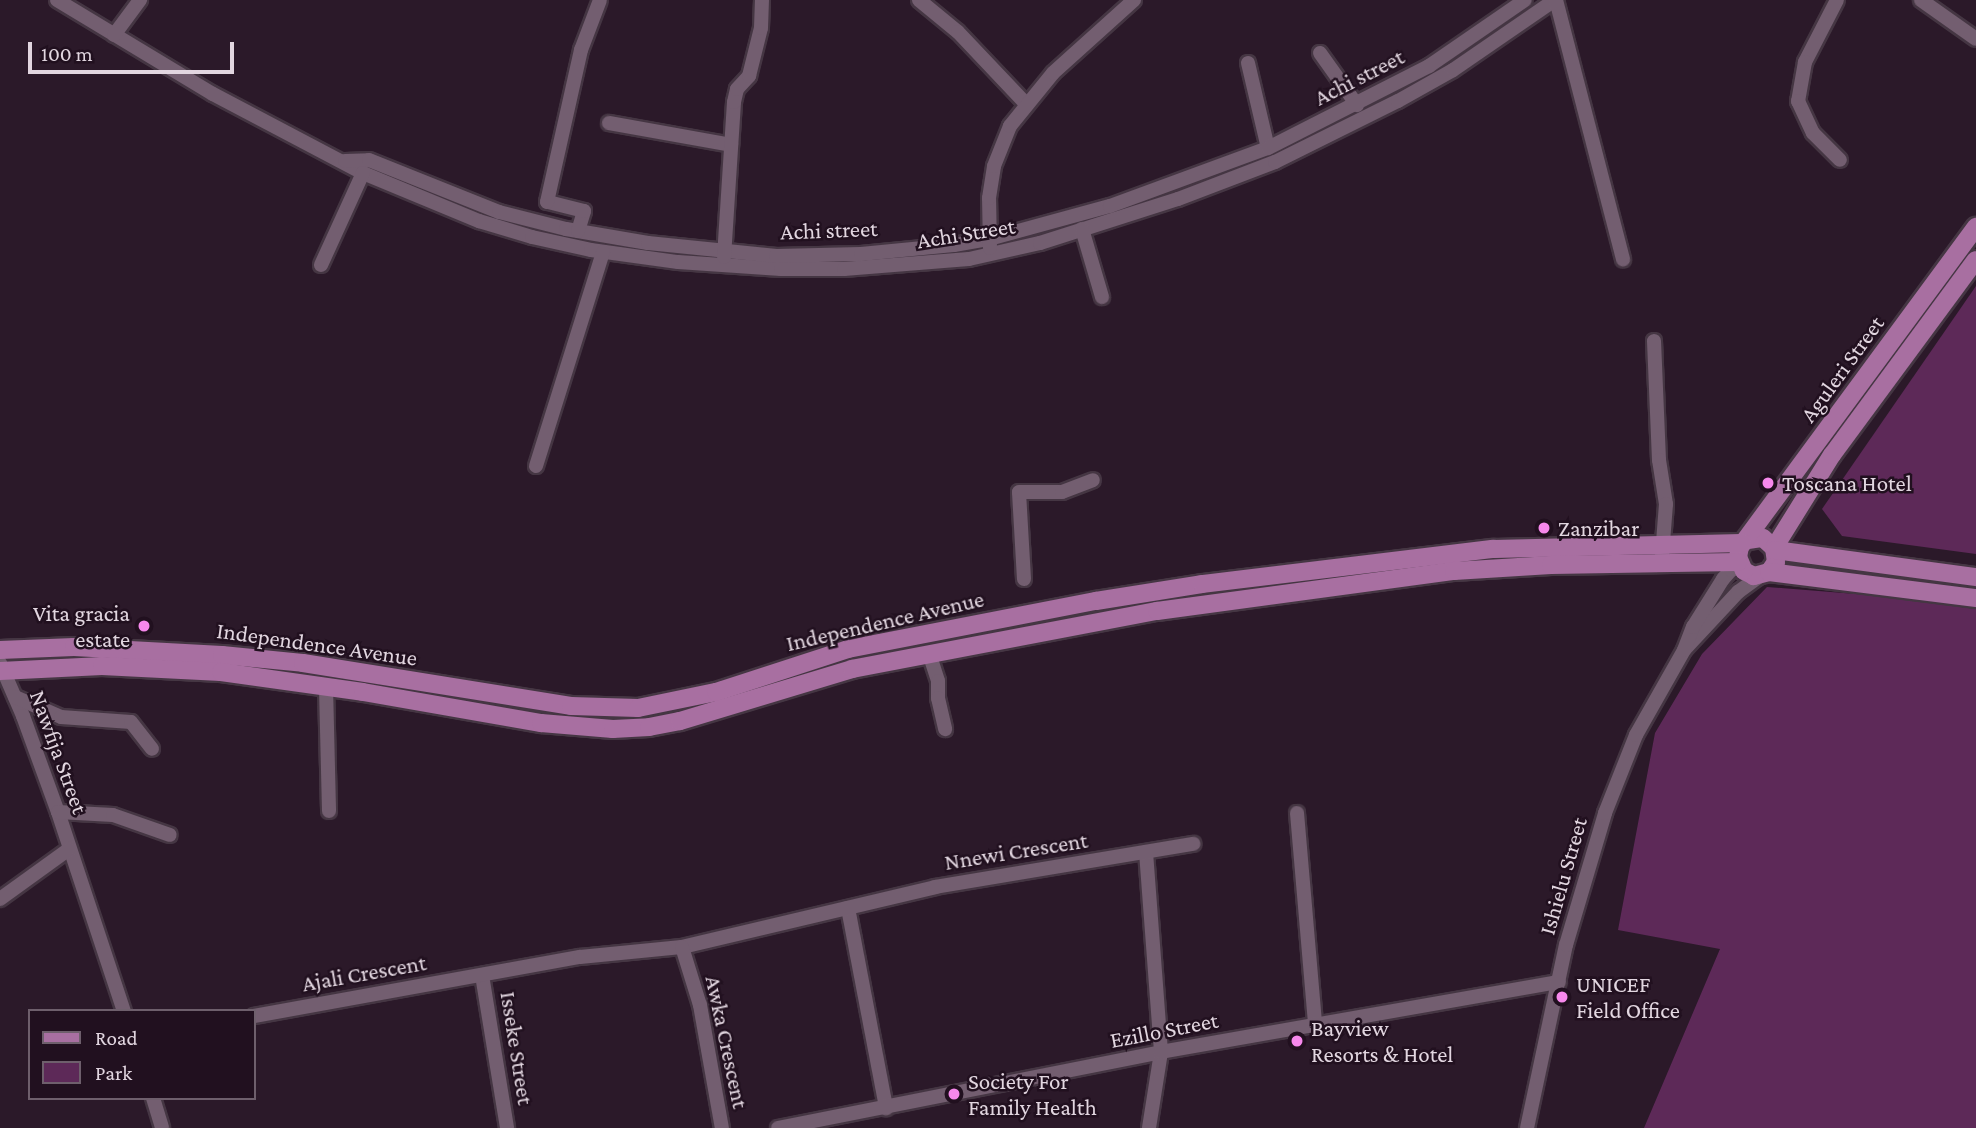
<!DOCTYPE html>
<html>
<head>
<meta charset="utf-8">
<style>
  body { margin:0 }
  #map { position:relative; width:1976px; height:1128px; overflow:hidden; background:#2b1929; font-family:"Crimson Pro",serif }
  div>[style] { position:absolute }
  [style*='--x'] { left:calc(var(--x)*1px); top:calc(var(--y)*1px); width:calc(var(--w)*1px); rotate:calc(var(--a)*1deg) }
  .green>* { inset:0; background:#5d2958 }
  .roads { filter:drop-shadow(2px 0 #453643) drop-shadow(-2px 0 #453643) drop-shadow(0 2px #453643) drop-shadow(0 -2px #453643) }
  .minor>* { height:14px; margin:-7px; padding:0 7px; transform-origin:7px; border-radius:7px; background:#735e70 }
  .major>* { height:18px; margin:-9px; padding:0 9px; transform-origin:9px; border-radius:9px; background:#a86fa1 }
  .dots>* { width:19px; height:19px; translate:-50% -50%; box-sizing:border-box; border:4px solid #21101f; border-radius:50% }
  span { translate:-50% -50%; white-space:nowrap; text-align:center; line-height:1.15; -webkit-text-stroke:5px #21101f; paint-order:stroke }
  .street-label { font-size:23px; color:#e2d6e0 }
  .poi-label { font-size:23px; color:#e2d6e0 }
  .left { translate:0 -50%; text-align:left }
  .right { translate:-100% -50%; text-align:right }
  .legend { position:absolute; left:28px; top:1009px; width:228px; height:91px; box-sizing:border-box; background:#21101f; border:2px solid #6e5f6c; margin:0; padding:9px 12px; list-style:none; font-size:21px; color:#e2d6e0 }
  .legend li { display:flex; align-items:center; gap:14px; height:35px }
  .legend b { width:35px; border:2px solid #6e5f6c }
  .scale { position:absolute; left:28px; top:42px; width:206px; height:32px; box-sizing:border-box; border:4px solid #e2d6e0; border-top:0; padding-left:9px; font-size:21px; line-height:24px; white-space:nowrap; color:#e2d6e0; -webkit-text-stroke:5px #21101f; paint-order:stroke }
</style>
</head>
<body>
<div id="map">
  <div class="green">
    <div style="clip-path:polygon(1976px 286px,1976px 554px,1842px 536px,1822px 509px)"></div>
    <div style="clip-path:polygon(1767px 587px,1881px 596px,1976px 609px,1976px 1128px,1644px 1128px,1720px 949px,1618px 930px,1655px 733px,1702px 654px)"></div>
  </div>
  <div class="roads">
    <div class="minor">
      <div style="--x:57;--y:0;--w:182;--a:31.1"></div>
      <div style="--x:213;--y:94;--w:170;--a:27.8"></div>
      <div style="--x:363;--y:173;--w:126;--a:22.5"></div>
      <div style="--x:479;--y:221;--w:55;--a:16.8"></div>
      <div style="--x:532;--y:237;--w:60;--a:12.4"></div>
      <div style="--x:591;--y:250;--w:88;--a:7.9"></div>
      <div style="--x:678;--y:262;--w:103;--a:3.9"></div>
      <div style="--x:781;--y:269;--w:63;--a:0"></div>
      <div style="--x:844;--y:269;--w:125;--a:-4.6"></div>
      <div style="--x:969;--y:259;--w:73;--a:-12.7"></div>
      <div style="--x:1040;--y:243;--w:145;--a:-17.7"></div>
      <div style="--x:1178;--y:199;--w:104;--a:-20.9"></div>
      <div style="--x:1275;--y:162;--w:137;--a:-26.4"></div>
      <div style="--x:1398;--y:101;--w:63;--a:-29.4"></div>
      <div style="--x:1453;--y:70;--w:124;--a:-34.5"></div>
      <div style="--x:919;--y:0;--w:50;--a:39.4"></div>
      <div style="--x:958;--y:32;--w:99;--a:46.6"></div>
      <div style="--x:1556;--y:0;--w:268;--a:75.5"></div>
      <div style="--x:1837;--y:0;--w:70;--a:117.3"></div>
      <div style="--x:1805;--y:62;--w:40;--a:100"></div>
      <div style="--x:1798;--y:101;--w:35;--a:65"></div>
      <div style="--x:1813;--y:133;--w:38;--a:45"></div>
      <div style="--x:1921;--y:0;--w:67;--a:35.3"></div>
      <div style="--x:114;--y:35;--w:44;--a:-53.4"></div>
      <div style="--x:1320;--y:53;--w:64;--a:54.6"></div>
      <div style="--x:1248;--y:63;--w:87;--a:76.8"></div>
      <div style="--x:609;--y:123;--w:124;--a:10.2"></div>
      <div style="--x:345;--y:161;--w:24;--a:-2"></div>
      <div style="--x:369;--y:160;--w:140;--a:21.8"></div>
      <div style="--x:499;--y:212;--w:69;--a:14.2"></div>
      <div style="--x:566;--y:229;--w:83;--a:9.7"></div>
      <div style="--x:648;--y:243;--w:129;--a:5.8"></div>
      <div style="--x:776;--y:256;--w:85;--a:-1.3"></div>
      <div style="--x:861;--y:254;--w:93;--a:-5.5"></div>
      <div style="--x:954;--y:245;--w:36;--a:-10"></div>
      <div style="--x:989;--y:239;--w:125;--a:-15.3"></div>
      <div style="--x:1110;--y:206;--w:168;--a:-20.2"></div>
      <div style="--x:1268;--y:148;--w:181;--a:-27"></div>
      <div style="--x:1429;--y:66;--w:116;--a:-34.5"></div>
      <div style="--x:1082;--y:229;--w:71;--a:73.6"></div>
      <div style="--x:578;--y:231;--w:21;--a:-73"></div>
      <div style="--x:584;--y:211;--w:38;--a:-166"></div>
      <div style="--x:547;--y:202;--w:156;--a:-77.4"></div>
      <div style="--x:581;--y:50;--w:53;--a:-69.2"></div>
      <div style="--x:990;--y:248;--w:50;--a:-91.1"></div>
      <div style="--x:989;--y:198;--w:32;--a:-81"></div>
      <div style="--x:994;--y:166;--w:43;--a:-68.2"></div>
      <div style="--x:1010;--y:126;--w:68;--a:-50.9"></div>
      <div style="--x:1053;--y:73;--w:109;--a:-42"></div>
      <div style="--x:724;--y:257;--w:155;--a:-86.3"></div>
      <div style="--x:734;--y:102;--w:13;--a:-77"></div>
      <div style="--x:737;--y:89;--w:18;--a:-47"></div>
      <div style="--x:749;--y:76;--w:49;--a:-76"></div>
      <div style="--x:761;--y:28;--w:28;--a:-88"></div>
      <div style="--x:321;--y:265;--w:101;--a:-65.5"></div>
      <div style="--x:1654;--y:341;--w:119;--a:87.6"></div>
      <div style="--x:1659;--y:460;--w:45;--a:81"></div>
      <div style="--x:1666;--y:504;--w:51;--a:94.5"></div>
      <div style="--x:536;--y:466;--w:224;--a:-72.6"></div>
      <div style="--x:1024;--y:579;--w:87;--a:-93.3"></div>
      <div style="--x:1019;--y:492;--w:43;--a:0"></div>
      <div style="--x:1062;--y:492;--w:33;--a:-21"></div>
      <div style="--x:1685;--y:649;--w:78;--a:-47.1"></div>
      <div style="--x:1738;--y:592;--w:27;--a:-36"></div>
      <div style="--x:929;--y:653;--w:29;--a:72"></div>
      <div style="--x:938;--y:681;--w:17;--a:90"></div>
      <div style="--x:938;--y:698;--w:32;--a:77"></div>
      <div style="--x:0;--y:663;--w:58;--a:66.5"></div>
      <div style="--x:23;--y:716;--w:102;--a:70"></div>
      <div style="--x:58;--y:812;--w:210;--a:71.7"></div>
      <div style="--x:326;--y:687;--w:124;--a:88.6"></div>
      <div style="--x:15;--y:697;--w:50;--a:23.5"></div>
      <div style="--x:61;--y:717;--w:70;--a:4.1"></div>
      <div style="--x:131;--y:722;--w:34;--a:52"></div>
      <div style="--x:58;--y:812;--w:55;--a:3.1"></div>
      <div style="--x:113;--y:815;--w:60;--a:19.3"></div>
      <div style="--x:1297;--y:813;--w:213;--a:85.1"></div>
      <div style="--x:1146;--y:852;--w:201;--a:85.7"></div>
      <div style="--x:1161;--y:1052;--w:77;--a:99"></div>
      <div style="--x:0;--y:899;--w:85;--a:-35.9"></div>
      <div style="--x:848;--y:908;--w:204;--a:79.2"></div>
      <div style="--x:682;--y:947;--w:260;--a:-13.3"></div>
      <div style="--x:935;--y:887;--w:262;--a:-9.5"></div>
      <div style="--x:482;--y:975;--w:155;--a:80.7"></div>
      <div style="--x:254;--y:1016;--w:331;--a:-10.3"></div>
      <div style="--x:580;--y:957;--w:102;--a:-5.6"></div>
      <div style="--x:682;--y:947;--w:61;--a:72.8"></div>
      <div style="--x:700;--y:1005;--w:125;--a:79.9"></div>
      <div style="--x:153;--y:1098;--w:31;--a:73"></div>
      <div style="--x:778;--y:1128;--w:390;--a:-11.2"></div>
      <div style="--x:1161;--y:1052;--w:404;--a:-10"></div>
      <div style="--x:1527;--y:1128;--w:187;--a:-78"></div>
      <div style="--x:1566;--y:945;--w:138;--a:-73.5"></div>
      <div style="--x:1605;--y:813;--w:84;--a:-68.3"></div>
      <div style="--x:1636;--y:735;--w:98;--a:-60.5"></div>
      <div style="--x:1684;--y:650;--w:25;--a:-69"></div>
      <div style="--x:1693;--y:627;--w:57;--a:-58"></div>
      <div style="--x:1723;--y:579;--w:12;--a:-48"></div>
      <div style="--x:1731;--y:570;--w:10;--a:-24"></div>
    </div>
    <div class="major">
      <div style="--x:1748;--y:540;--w:15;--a:-8"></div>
      <div style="--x:1763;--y:538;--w:15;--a:42"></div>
      <div style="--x:1774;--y:548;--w:14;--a:82"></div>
      <div style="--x:1776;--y:562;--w:12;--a:125"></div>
      <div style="--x:1769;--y:572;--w:16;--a:165"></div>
      <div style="--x:1754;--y:576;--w:11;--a:-153"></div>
      <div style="--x:1744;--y:571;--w:15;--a:-113"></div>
      <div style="--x:1738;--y:557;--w:10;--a:-79"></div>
      <div style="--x:1740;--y:547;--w:398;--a:-53.6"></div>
      <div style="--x:1774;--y:548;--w:110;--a:-58.1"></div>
      <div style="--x:1832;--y:455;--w:242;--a:-53.6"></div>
      <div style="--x:1775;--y:550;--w:203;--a:7.7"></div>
      <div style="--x:1769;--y:572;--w:209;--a:7.2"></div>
      <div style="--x:0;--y:650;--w:74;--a:-2.3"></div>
      <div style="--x:74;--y:647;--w:148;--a:3.1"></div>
      <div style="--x:222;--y:655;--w:81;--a:5.6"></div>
      <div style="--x:303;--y:663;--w:271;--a:9.1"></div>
      <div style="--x:571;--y:706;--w:67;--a:1.7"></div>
      <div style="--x:638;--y:708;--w:80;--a:-11.6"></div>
      <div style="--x:716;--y:692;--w:139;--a:-18"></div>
      <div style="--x:848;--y:649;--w:253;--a:-11"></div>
      <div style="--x:1096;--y:601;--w:107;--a:-9.1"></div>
      <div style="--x:1202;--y:584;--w:293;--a:-6.9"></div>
      <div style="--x:1493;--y:549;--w:250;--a:-1.4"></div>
      <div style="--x:0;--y:671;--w:102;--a:-2.8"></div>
      <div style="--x:102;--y:666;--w:119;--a:2.9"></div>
      <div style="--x:221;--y:672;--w:143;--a:8"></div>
      <div style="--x:363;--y:692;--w:181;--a:9.9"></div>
      <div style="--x:541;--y:723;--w:72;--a:4.8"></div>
      <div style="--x:613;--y:729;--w:36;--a:-3"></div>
      <div style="--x:649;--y:727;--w:32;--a:-11"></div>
      <div style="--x:680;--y:721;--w:180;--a:-16.8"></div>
      <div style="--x:852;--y:669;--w:310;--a:-10.8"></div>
      <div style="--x:1157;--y:611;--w:300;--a:-7.7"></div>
      <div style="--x:1454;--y:571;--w:97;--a:-3.5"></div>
      <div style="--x:1551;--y:565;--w:187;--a:-0.9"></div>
    </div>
  </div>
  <div class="dots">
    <div style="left:1768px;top:483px;background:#f788ec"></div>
    <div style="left:1544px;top:528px;background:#f788ec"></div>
    <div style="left:144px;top:626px;background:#f788ec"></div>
    <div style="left:1562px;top:997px;background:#f788ec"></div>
    <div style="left:1297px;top:1041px;background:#f788ec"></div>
    <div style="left:954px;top:1094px;background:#f788ec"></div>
  </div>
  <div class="street-label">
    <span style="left:1359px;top:77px;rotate:-27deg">Achi street</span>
    <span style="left:829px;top:230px;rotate:-2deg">Achi street</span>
    <span style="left:966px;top:233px;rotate:-9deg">Achi Street</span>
    <span style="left:1842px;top:369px;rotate:-54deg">Aguleri Street</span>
    <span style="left:885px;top:621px;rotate:-13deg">Independence Avenue</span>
    <span style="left:317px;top:644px;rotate:8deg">Independence Avenue</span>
    <span style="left:59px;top:752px;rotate:70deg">Nawfija Street</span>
    <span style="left:1016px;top:851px;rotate:-9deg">Nnewi Crescent</span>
    <span style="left:1563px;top:876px;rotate:-74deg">Ishielu Street</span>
    <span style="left:364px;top:973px;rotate:-10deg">Ajali Crescent</span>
    <span style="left:1164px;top:1030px;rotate:-11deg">Ezillo Street</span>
    <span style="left:727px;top:1042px;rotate:78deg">Awka Crescent</span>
    <span style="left:517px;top:1048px;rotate:81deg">Isseke Street</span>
  </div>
  <div class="poi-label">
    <span class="left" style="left:1782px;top:483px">Toscana Hotel</span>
    <span class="left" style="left:1558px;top:528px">Zanzibar</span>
    <span class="right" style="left:130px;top:626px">Vita gracia<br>estate</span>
    <span class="left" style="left:1576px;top:997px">UNICEF<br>Field Office</span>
    <span class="left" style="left:1311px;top:1041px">Bayview<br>Resorts &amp; Hotel</span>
    <span class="left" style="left:968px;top:1094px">Society For<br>Family Health</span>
  </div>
  <ul class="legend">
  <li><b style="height:9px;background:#a86fa1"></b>Road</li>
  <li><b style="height:19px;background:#5d2958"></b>Park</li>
  </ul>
  <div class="scale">100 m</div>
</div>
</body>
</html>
